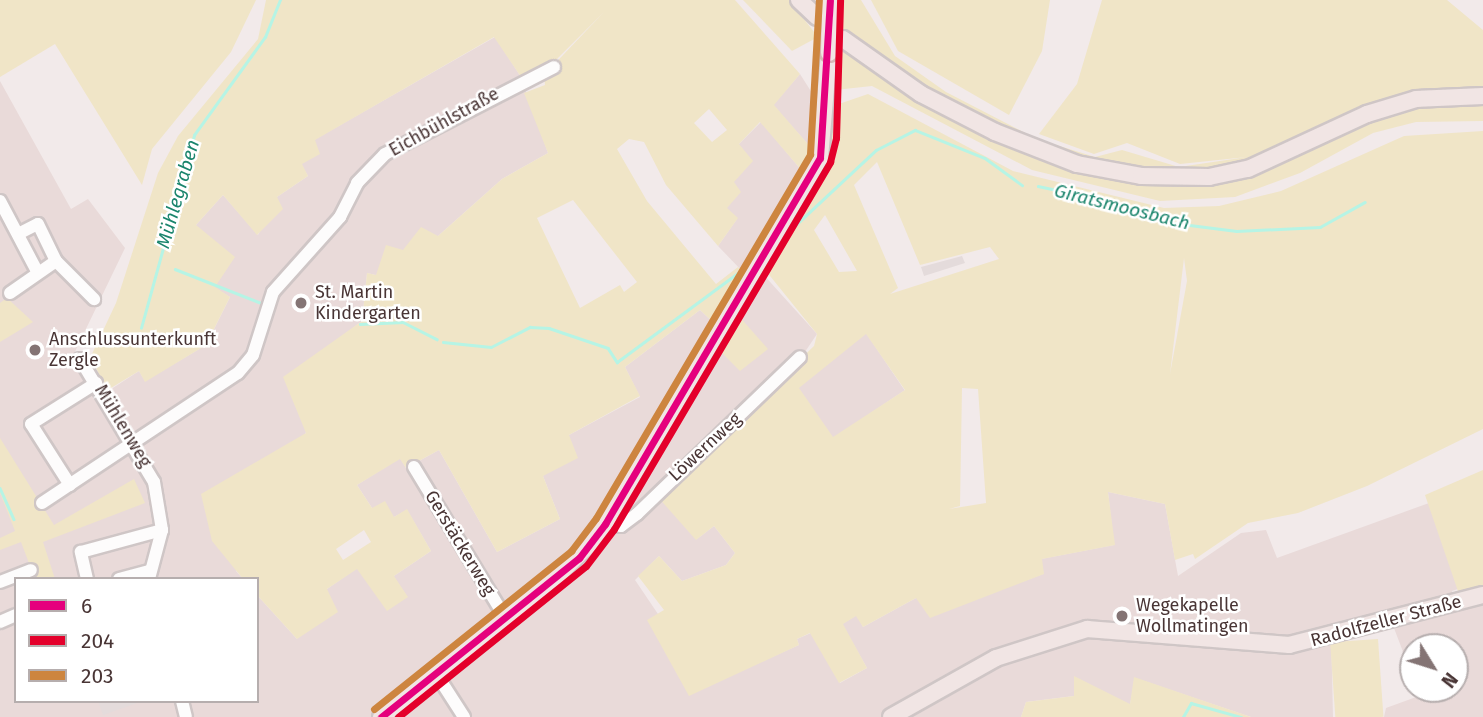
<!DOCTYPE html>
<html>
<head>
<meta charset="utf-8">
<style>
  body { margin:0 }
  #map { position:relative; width:1483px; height:717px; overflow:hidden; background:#f2eaea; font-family:"Fira Sans",sans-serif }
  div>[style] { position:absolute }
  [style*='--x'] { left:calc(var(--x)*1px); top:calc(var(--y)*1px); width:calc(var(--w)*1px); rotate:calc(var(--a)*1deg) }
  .residential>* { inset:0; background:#e9dad9; transform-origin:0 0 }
  .green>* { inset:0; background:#f0e5c7; transform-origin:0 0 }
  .parking>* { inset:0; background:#e4dbdb }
  .stream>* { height:2.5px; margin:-1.25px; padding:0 1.25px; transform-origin:1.25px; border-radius:1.25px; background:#b6f4e5 }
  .roads { filter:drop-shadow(2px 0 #cfc6c6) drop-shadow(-2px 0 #cfc6c6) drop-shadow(0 2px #cfc6c6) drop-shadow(0 -2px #cfc6c6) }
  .minor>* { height:12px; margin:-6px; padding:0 6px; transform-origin:6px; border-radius:6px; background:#fdfcfc }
  .major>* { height:16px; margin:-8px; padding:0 8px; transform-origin:8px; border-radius:8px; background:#f1e5e4 }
  .bridges { filter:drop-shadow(2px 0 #d6b7b5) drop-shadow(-2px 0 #d6b7b5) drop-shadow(0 2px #d6b7b5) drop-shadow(0 -2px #d6b7b5) }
  .major-bridge>* { height:16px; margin:-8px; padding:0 8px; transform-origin:8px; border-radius:8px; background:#f1e5e4 }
  .bus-1>* { height:7px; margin:-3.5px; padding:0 3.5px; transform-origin:3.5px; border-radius:3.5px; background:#e5007d }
  .bus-2>* { height:7px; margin:-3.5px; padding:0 3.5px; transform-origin:3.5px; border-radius:3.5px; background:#e4002b }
  .bus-3>* { height:7px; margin:-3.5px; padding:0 3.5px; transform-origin:3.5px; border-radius:3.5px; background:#cd853f }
  .dots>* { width:19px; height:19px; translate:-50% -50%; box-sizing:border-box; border:4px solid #fff; border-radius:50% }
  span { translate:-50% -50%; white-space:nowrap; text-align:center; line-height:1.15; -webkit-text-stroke:5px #fff; paint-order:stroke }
  .street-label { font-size:18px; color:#493535 }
  .poi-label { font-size:18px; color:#493535 }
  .left { translate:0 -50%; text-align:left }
  .water-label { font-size:19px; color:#1b856d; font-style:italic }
  .legend { position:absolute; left:14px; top:577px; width:245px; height:126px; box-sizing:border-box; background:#fff; border:2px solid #b6aeae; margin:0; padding:9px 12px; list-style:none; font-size:21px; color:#493535 }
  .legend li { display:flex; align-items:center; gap:14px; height:35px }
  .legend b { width:35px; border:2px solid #b6aeae }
  .north { position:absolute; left:1399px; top:633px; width:70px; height:70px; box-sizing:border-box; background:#fff; border:2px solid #b6aeae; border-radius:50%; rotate:128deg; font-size:19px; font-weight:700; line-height:28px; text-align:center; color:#493535 }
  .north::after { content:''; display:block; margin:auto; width:24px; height:32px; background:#847474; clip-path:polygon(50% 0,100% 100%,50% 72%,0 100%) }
</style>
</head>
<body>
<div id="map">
  <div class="residential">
    <div style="clip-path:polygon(495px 37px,521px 77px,548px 153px,502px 179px,438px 236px,403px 251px,376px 275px,367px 273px,362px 321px,345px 334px,306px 432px,236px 571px,243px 579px,16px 579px,16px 701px,257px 701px,257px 595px,297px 639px,327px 589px,357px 568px,394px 576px,431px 551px,407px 510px,394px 517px,372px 508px,357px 485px,400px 458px,406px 468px,439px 450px,497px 552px,560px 519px,543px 476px,569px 435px,640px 397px,625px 367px,700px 310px,715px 324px,744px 273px,718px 246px,737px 219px,726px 208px,739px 144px,761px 122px,803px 172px,754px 264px,817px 334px,687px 528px,697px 539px,714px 526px,735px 553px,726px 565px,682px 581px,659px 556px,635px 580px,658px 614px,648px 621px,742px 670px,799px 645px,797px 639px,811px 633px,840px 683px,867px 668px,842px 624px,857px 615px,863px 627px,916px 598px,986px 595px,1043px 574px,1041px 559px,1114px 545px,1108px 492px,1165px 504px,1178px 576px,1241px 533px,1266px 530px,1277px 558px,1429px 503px,1458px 589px,1452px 591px,1457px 608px,1483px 600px,1483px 717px,1384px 717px,1386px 708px,1419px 696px,1417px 689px,1455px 689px,1455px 647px,1413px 647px,1413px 678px,1389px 615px,1331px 630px,1333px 717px,1251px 717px,1135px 678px,1130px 705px,1074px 677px,1074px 696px,1026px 702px,1021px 717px,0 717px,0 81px,71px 209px,88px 199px,125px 248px,71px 360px,99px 397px,139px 371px,145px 381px,206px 345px,230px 297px,215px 288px,196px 225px,223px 195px,258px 235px,277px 197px,308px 176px,301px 164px,314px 140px)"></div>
    <div style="clip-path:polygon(800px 74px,819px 104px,813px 150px,773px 105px)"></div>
    <div style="left:866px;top:333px;width:69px;height:87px;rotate:56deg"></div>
  </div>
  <div class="green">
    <div style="clip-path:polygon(0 0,256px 0,231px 52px,152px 149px,142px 185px,55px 44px,0 77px)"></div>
    <div style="clip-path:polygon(evenodd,266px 0,735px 0,800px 74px,774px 105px,813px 150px,803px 172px,760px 122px,739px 144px,753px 161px,734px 182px,741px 192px,727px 208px,738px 218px,718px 246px,666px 185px,644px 142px,629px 139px,617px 149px,647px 201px,716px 284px,738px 267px,744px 273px,716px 325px,700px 310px,625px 367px,640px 396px,569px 435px,578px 458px,543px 476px,560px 519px,497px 552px,439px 450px,406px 468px,400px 459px,357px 485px,372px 508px,385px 501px,394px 517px,407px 509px,431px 551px,394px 576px,408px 597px,387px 611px,357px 569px,327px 589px,338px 612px,297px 639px,257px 595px,257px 579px,243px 579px,212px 541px,201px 494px,306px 433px,283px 377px,362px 321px,367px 273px,376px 275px,386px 245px,403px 250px,421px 227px,438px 236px,502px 179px,548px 153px,524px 93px,545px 85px,544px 75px,604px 12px,551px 65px,521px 77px,494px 37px,315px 140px,320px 154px,302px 164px,308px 176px,277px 197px,283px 209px,257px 235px,223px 195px,196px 225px,235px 257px,215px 287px,230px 297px,206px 345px,145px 382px,139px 371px,106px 391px,91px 356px,116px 303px,158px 173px,178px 136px,258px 39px,266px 0,709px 109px,727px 130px,712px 142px,694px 123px,709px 109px,266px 0,573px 200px,637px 282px,624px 292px,620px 285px,580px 308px,537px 218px,573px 200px,266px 0,364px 530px,371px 542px,343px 560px,336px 549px,364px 530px)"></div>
    <div style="clip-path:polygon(743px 0,789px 0,818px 37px,792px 51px)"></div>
    <div style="clip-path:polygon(839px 0,861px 0,895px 56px,946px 92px,1037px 139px,1095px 157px,1122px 150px,1179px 167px,1247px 157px,1180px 164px,1127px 143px,1094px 154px,1039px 134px,1077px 84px,1102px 0,1447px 0,1483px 30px,1483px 92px,1425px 91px,1244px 167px,1163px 174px,1074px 159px,928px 94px,841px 31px)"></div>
    <div style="clip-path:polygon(871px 0,1050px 0,1042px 51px,1009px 115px,898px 51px)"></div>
    <div style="clip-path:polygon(838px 44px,978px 131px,1079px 171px,1136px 183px,1227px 182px,1257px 174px,1366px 120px,1412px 108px,1483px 104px,1483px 121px,1416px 122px,1373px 133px,1300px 173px,1235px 197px,1160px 201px,1032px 170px,872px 86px,835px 90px)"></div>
    <div style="clip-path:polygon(evenodd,868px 94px,1013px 171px,1164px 208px,1219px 206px,1281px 191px,1404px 136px,1483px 131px,1483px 429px,1367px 486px,1298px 513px,1248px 523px,1195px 559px,1193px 554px,1175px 560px,1165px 504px,1108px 492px,1115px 545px,1042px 559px,1044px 574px,930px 618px,916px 598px,863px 627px,856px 616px,843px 624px,867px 668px,839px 683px,810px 633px,797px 639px,799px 645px,689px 696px,647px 620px,664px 610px,638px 576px,659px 556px,682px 581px,726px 565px,735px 553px,714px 526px,696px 540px,657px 496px,814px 346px,817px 334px,766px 271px,821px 172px,836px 105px,868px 94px,877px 162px,920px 265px,990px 247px,999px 259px,890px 294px,898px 288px,854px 185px,877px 162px,868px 94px,825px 215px,857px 271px,839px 272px,814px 230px,825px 215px,868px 94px,1184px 258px,1187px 281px,1170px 374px,1184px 258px,868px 94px,866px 334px,905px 390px,833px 437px,799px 388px,866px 334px,868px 94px,962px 388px,978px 389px,986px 503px,949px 509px,960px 506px,962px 388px)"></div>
    <div style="clip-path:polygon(7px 298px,33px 322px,0 342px,0 303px)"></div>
    <div style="clip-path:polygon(737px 314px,768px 349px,740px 371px,718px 349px)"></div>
    <div style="clip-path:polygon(0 438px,54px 525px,134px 479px,145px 503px,43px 542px,55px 579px,35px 579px,21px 542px,0 550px,0 538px,15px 531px,0 493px)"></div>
    <div style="clip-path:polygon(1483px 470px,1483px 590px,1460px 597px,1425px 495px)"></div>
    <div style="left:1378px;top:639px;width:78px;height:48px;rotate:86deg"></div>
    <div style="clip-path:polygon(1074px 676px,1130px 704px,1134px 677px,1251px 717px,1021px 717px,1026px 702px,1074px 696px)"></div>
  </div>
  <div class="parking">
    <div style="clip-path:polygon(962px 256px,965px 263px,924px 276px,921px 267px)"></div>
    <div style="clip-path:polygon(98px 701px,143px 701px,103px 715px)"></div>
  </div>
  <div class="stream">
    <div style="--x:1038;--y:186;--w:77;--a:12"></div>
    <div style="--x:1113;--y:202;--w:57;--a:20.7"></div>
    <div style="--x:1166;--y:222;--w:71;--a:7.3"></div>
    <div style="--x:1236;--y:231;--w:84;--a:-2.7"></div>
    <div style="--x:1320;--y:227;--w:51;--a:-29.1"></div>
    <div style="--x:786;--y:234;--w:123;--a:-43"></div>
    <div style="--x:876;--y:150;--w:44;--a:-27.1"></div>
    <div style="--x:915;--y:130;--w:75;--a:21.8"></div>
    <div style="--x:985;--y:158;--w:46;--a:36.1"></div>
    <div style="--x:175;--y:269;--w:96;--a:21.5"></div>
    <div style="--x:360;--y:324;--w:43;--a:-2.7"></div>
    <div style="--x:403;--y:322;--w:38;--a:27"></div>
    <div style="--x:141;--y:328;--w:200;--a:-74.6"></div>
    <div style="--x:194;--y:135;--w:121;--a:-54.1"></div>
    <div style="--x:265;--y:37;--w:40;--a:-68"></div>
    <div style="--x:443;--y:342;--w:48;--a:5.9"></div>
    <div style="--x:491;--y:347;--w:44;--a:-27.1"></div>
    <div style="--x:530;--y:327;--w:19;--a:3"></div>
    <div style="--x:549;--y:328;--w:62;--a:18.7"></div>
    <div style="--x:608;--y:348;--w:17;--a:57"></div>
    <div style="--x:617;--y:362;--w:155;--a:-36.4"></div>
    <div style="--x:0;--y:488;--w:34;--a:66"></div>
    <div style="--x:1183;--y:717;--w:16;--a:-60"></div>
    <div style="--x:1191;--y:703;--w:52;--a:15.6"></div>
  </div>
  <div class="roads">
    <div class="minor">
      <div style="--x:0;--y:201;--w:81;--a:62.2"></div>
      <div style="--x:18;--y:234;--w:22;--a:-27"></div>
      <div style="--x:38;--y:224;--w:41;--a:64.1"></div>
      <div style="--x:10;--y:293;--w:56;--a:-34.8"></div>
      <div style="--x:56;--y:261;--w:54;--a:45"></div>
      <div style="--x:80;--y:359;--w:144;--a:59"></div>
      <div style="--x:154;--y:482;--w:49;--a:80.5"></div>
      <div style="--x:162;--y:530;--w:51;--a:104.9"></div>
      <div style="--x:414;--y:467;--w:178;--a:58.8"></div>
      <div style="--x:70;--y:485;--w:72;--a:-122.6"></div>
      <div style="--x:31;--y:424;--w:77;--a:-32.2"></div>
      <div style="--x:42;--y:503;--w:235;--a:-33.6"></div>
      <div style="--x:238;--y:373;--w:23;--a:-50"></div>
      <div style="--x:253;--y:355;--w:66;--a:-72.4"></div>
      <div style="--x:273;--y:292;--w:101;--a:-48.2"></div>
      <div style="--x:340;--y:217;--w:38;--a:-63"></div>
      <div style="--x:357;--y:183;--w:40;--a:-46"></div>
      <div style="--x:385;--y:154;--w:190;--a:-27.2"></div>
      <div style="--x:605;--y:524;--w:16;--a:7"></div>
      <div style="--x:621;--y:526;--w:20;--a:-37"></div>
      <div style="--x:637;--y:514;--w:226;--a:-43.9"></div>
      <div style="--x:87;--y:579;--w:28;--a:-103"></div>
      <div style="--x:81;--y:552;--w:84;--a:-15.2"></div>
      <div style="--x:119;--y:579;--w:30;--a:-15"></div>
      <div style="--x:0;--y:582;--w:33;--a:-21"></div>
      <div style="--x:0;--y:622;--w:17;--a:-24"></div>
      <div style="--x:437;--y:675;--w:50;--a:57.3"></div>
      <div style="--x:182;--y:701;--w:16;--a:76"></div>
    </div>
    <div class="major">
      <div style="--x:799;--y:0;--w:25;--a:43"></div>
      <div style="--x:843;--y:39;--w:95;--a:35.2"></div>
      <div style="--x:921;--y:94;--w:83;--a:27.2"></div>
      <div style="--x:995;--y:132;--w:88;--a:21.3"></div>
      <div style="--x:1077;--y:164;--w:65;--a:10.6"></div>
      <div style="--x:1141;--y:176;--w:68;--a:0.8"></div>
      <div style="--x:1209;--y:177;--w:40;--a:-12"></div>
      <div style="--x:1248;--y:169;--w:131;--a:-24.8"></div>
      <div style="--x:1367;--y:114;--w:51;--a:-17"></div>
      <div style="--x:1416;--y:99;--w:67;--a:-2.6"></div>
      <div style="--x:381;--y:717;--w:214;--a:-38.4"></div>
      <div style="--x:549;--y:584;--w:66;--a:-44.4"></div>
      <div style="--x:596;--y:538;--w:441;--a:-59.5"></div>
      <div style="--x:820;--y:158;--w:105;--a:-85.1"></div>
      <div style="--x:891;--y:717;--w:120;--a:-29.3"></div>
      <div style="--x:996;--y:658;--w:96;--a:-17.7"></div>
      <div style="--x:1087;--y:629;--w:203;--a:4.5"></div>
      <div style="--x:1289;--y:645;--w:200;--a:-14.5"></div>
    </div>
  </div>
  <div class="bridges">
    <div class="major-bridge">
      <div style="--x:829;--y:53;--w:52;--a:-88.9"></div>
    </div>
  </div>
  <div class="bus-1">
    <div style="--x:381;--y:717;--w:254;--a:-38.8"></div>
    <div style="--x:579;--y:558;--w:43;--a:-52.6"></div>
    <div style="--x:605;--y:524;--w:424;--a:-59.6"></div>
    <div style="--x:820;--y:158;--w:158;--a:-86.4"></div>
  </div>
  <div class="bus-2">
    <div style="--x:398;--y:717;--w:241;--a:-38.8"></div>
    <div style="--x:586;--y:566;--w:46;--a:-52.9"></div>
    <div style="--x:614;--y:529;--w:426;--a:-59.5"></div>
    <div style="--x:830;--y:162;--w:25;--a:-76"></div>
    <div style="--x:836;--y:138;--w:138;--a:-88.3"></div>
  </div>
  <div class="bus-3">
    <div style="--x:374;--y:709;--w:253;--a:-38.7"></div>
    <div style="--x:571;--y:551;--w:41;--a:-52.9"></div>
    <div style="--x:596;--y:518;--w:422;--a:-59.5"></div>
    <div style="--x:810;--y:154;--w:154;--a:-86.7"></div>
  </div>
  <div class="dots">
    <div style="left:301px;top:303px;background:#847474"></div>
    <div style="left:35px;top:350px;background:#847474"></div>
    <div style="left:1122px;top:616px;background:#847474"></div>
  </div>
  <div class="street-label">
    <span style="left:444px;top:122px;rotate:-29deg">Eichbühlstraße</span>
    <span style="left:123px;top:426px;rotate:59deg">Mühlenweg</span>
    <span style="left:705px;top:447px;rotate:-43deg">Löwernweg</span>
    <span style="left:460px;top:543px;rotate:59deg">Gerstäckerweg</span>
    <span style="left:1386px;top:621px;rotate:-15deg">Radolfzeller Straße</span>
  </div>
  <div class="poi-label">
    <span class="left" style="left:315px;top:303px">St. Martin<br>Kindergarten</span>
    <span class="left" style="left:49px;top:350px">Anschlussunterkunft<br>Zergle</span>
    <span class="left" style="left:1136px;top:616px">Wegekapelle<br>Wollmatingen</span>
  </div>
  <div class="water-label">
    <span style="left:178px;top:194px;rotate:-74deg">Mühlegraben</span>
    <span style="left:1122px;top:207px;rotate:14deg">Giratsmoosbach</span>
  </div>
  <ul class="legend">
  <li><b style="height:9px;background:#e5007d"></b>6</li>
  <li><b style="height:9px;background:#e4002b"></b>204</li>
  <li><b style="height:9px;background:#cd853f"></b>203</li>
  </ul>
  <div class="north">N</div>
</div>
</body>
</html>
